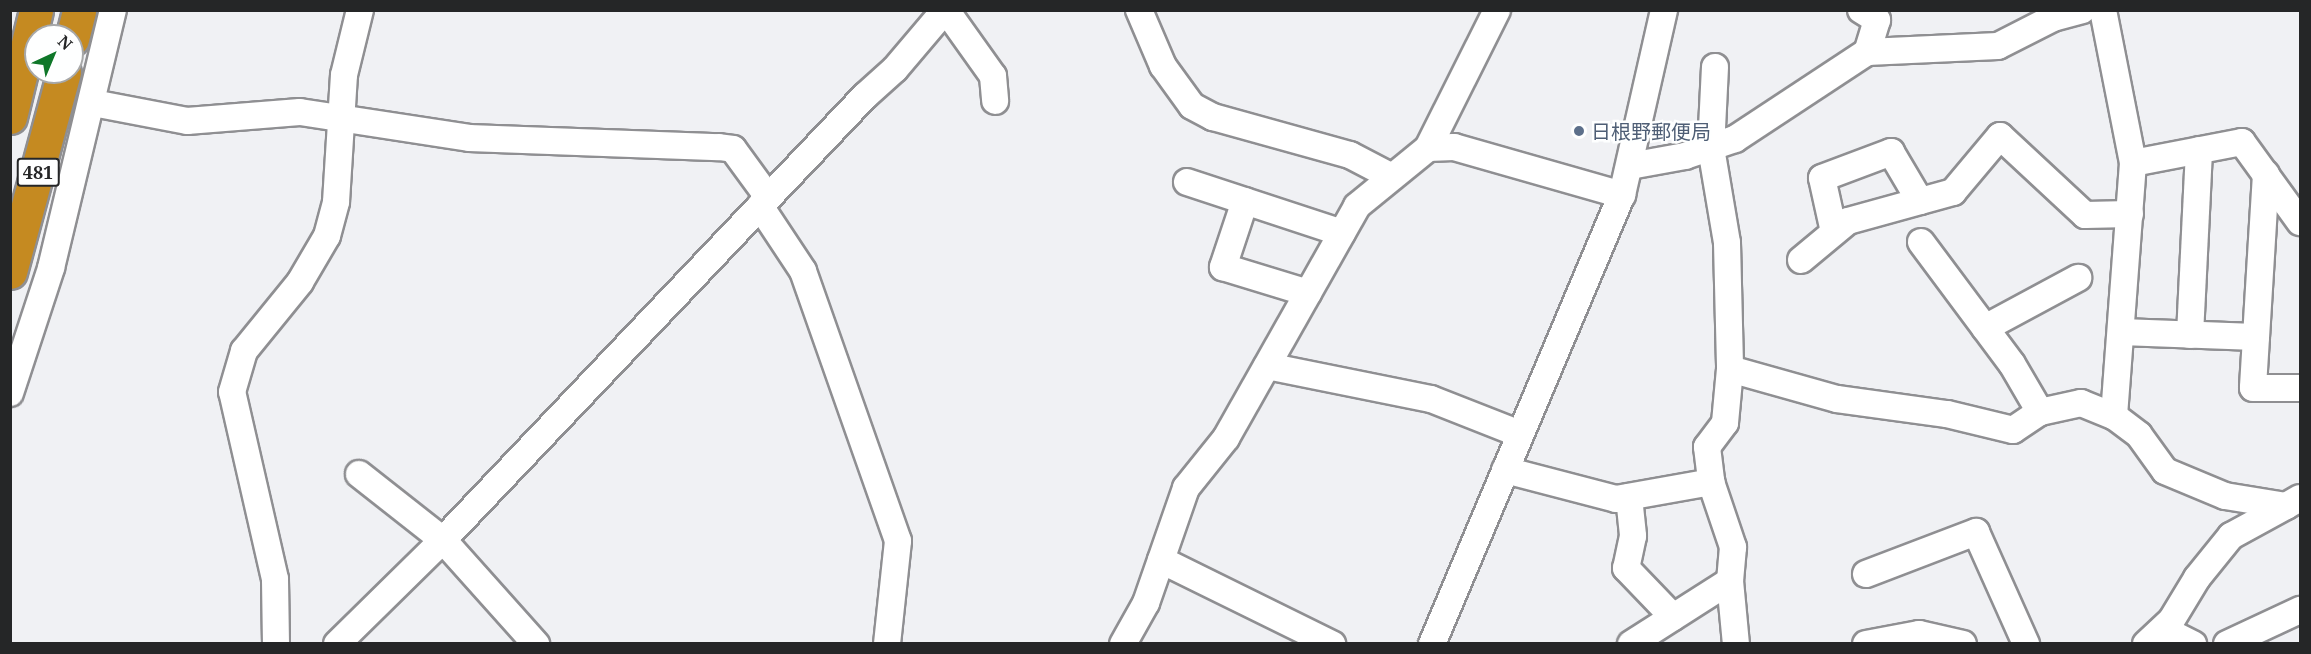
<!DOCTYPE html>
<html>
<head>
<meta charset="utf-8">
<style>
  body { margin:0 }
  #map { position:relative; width:2311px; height:654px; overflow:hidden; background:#f0f1f4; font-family:"Noto Serif","Noto Sans JP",serif }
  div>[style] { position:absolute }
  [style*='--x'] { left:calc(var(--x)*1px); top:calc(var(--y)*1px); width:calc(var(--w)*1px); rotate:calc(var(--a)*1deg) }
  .roads { filter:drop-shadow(2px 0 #8f8f92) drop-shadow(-2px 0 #8f8f92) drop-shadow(0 2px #8f8f92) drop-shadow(0 -2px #8f8f92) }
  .minor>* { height:26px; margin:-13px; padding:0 13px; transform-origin:13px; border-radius:13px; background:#fff }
  .highway>* { height:33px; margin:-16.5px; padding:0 16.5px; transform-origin:16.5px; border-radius:16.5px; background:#c58a21 }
  .dots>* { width:16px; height:16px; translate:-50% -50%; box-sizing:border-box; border:3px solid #feffff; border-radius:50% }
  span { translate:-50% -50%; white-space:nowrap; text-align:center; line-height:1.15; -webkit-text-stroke:5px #feffff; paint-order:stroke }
  .shield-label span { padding:2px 4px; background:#feffff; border:2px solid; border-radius:4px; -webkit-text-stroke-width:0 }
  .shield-label { font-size:18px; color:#252627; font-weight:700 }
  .service-label { font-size:20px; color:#4e5e75 }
  .left { translate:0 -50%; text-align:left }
  .frame { position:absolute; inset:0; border:12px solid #252627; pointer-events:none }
  .north { position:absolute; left:24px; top:24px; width:60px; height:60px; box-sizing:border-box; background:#feffff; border:2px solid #a7a8a9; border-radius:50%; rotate:44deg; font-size:16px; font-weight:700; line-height:24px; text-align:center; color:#252627 }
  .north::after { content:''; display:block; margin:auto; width:21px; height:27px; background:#0f7729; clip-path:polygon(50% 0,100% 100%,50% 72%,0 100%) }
</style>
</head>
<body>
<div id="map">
  <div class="roads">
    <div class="minor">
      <div style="--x:946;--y:10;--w:81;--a:54.5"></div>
      <div style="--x:993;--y:76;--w:25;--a:85"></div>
      <div style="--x:1139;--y:10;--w:61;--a:66.8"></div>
      <div style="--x:1163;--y:66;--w:49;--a:54.1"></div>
      <div style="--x:1192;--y:106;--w:24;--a:28"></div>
      <div style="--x:1213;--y:117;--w:142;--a:15.5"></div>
      <div style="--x:1350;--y:155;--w:47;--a:27.6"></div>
      <div style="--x:1861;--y:10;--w:19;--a:32"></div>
      <div style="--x:1877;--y:20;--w:34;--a:107"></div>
      <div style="--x:1867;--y:52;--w:131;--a:-2.6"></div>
      <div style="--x:1998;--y:46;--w:62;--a:-27"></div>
      <div style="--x:2053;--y:18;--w:30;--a:-15"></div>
      <div style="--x:2103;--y:10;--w:156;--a:78.9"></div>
      <div style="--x:2133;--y:163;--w:254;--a:94.3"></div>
      <div style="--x:1715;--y:67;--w:81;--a:92.8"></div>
      <div style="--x:1711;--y:148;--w:96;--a:80.4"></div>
      <div style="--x:1727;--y:243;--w:126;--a:88.6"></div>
      <div style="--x:1730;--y:369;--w:111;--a:15.7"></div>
      <div style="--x:1837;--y:399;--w:111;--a:7.8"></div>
      <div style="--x:1947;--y:414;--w:68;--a:13.6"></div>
      <div style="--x:2013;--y:430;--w:32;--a:-34"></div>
      <div style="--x:2040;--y:412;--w:42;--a:-12.4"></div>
      <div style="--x:2081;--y:403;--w:35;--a:22"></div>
      <div style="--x:2114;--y:416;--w:31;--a:37"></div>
      <div style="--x:2139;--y:435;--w:44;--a:54.2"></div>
      <div style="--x:2165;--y:471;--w:65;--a:22.6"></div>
      <div style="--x:2225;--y:496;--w:62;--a:9.3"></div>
      <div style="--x:2286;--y:506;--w:16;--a:-30"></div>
      <div style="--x:93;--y:103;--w:96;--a:10.8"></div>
      <div style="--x:187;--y:121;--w:113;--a:-4.6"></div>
      <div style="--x:300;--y:112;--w:171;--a:8.7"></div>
      <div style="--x:469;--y:138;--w:250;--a:2.1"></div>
      <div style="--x:719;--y:147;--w:14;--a:8"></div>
      <div style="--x:733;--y:149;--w:59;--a:53.9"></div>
      <div style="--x:1428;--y:148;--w:26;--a:-2"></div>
      <div style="--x:1454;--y:147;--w:175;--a:15.9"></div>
      <div style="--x:2133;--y:163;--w:111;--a:-10.9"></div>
      <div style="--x:2242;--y:142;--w:99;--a:54.1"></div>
      <div style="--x:1630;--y:166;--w:56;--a:-10.3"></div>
      <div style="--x:1685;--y:156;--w:53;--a:-18.8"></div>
      <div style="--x:1735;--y:139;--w:158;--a:-33.4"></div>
      <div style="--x:2266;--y:174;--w:214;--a:93.5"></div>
      <div style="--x:2253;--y:388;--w:47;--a:0"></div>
      <div style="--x:1187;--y:182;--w:163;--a:18.2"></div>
      <div style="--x:1245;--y:201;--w:70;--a:108.4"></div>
      <div style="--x:1223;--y:267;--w:89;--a:17"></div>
      <div style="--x:760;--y:206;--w:78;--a:56.5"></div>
      <div style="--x:803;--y:271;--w:286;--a:70.6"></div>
      <div style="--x:898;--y:541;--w:104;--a:96.1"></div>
      <div style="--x:1834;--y:232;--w:55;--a:-102.5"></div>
      <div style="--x:1822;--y:178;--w:74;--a:-20.6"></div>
      <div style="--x:1891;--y:152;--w:57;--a:59.4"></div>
      <div style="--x:1921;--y:242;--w:152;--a:53.3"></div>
      <div style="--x:2012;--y:364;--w:56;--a:59.7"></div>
      <div style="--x:1801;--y:260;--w:61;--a:-39.7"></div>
      <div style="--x:1848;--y:221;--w:109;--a:-15.4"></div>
      <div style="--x:1953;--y:192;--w:73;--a:-50"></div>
      <div style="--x:2000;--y:136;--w:116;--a:42.9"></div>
      <div style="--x:2085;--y:215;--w:45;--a:-1.3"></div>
      <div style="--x:1985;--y:328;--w:106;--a:-28.3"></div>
      <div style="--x:2121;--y:332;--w:135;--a:2.1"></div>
      <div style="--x:2190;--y:335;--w:185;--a:-87.2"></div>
      <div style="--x:1267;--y:366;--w:167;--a:11.4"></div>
      <div style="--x:1431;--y:399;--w:96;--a:21.5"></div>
      <div style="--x:1730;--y:369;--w:54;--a:95.3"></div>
      <div style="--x:1725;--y:423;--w:30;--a:127"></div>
      <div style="--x:1707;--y:447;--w:35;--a:83"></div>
      <div style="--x:1711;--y:482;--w:69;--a:71.3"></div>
      <div style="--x:1733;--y:547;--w:34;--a:95"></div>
      <div style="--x:1730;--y:581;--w:63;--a:84.6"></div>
      <div style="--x:10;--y:393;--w:132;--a:-71.8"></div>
      <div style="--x:51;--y:268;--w:265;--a:-76.5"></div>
      <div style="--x:1505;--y:470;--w:115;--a:14.6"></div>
      <div style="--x:1616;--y:499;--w:97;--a:-10.1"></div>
      <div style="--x:359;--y:474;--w:107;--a:38.2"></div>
      <div style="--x:443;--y:540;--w:140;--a:48.2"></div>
      <div style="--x:1629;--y:497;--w:39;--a:84"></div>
      <div style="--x:1633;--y:536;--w:33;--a:102"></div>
      <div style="--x:1626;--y:568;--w:68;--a:46.2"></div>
      <div style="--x:1161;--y:560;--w:191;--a:26.2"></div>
      <div style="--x:1866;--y:574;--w:118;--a:-20.9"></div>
      <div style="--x:1976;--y:532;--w:123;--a:65.9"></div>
      <div style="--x:2163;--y:629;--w:34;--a:27"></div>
      <div style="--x:276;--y:644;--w:65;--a:-90.9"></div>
      <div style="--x:275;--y:579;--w:192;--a:-102.9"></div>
      <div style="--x:232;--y:392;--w:43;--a:-73.7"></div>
      <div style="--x:244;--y:351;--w:89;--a:-50.9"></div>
      <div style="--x:300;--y:282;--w:53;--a:-59.6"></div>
      <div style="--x:327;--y:236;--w:35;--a:-75"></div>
      <div style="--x:336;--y:202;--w:127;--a:-86.4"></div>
      <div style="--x:344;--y:75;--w:67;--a:-76.2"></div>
      <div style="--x:337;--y:644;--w:148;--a:-44.5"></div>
      <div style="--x:443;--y:540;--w:613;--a:-46.46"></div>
      <div style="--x:865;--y:96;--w:40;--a:-42"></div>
      <div style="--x:895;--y:69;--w:77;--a:-49.7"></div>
      <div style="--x:1123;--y:644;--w:47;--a:-60.7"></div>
      <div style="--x:1146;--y:603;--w:122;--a:-70.8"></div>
      <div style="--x:1186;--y:488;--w:64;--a:-51.3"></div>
      <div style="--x:1226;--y:438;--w:266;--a:-60.5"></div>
      <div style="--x:1357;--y:206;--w:92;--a:-39.2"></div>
      <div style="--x:1428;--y:148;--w:154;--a:-63.4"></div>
      <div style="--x:1432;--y:644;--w:488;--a:-67.1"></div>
      <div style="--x:1622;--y:195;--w:190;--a:-77.2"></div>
      <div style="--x:1631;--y:644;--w:117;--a:-32.5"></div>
      <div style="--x:1866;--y:644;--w:54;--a:-10.7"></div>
      <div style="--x:1919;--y:634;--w:45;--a:12.8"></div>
      <div style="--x:2146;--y:644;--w:34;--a:-43"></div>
      <div style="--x:2171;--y:621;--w:50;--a:-58.8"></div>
      <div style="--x:2197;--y:578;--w:54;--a:-51"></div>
      <div style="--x:2231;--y:536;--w:63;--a:-28.6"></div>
      <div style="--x:2227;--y:644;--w:81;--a:-25"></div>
    </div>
    <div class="highway">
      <div style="--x:72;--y:39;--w:30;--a:-76"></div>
      <div style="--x:10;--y:117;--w:110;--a:-76.3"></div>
      <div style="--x:10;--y:272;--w:207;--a:-74.9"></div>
    </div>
  </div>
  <div class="dots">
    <div style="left:1579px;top:131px;background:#5c6f8a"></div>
  </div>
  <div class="shield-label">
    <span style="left:38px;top:172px">481</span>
  </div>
  <div class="service-label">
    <span class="left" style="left:1591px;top:131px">日根野郵便局</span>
  </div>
  <div class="frame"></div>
  <div class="north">N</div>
</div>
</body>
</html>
